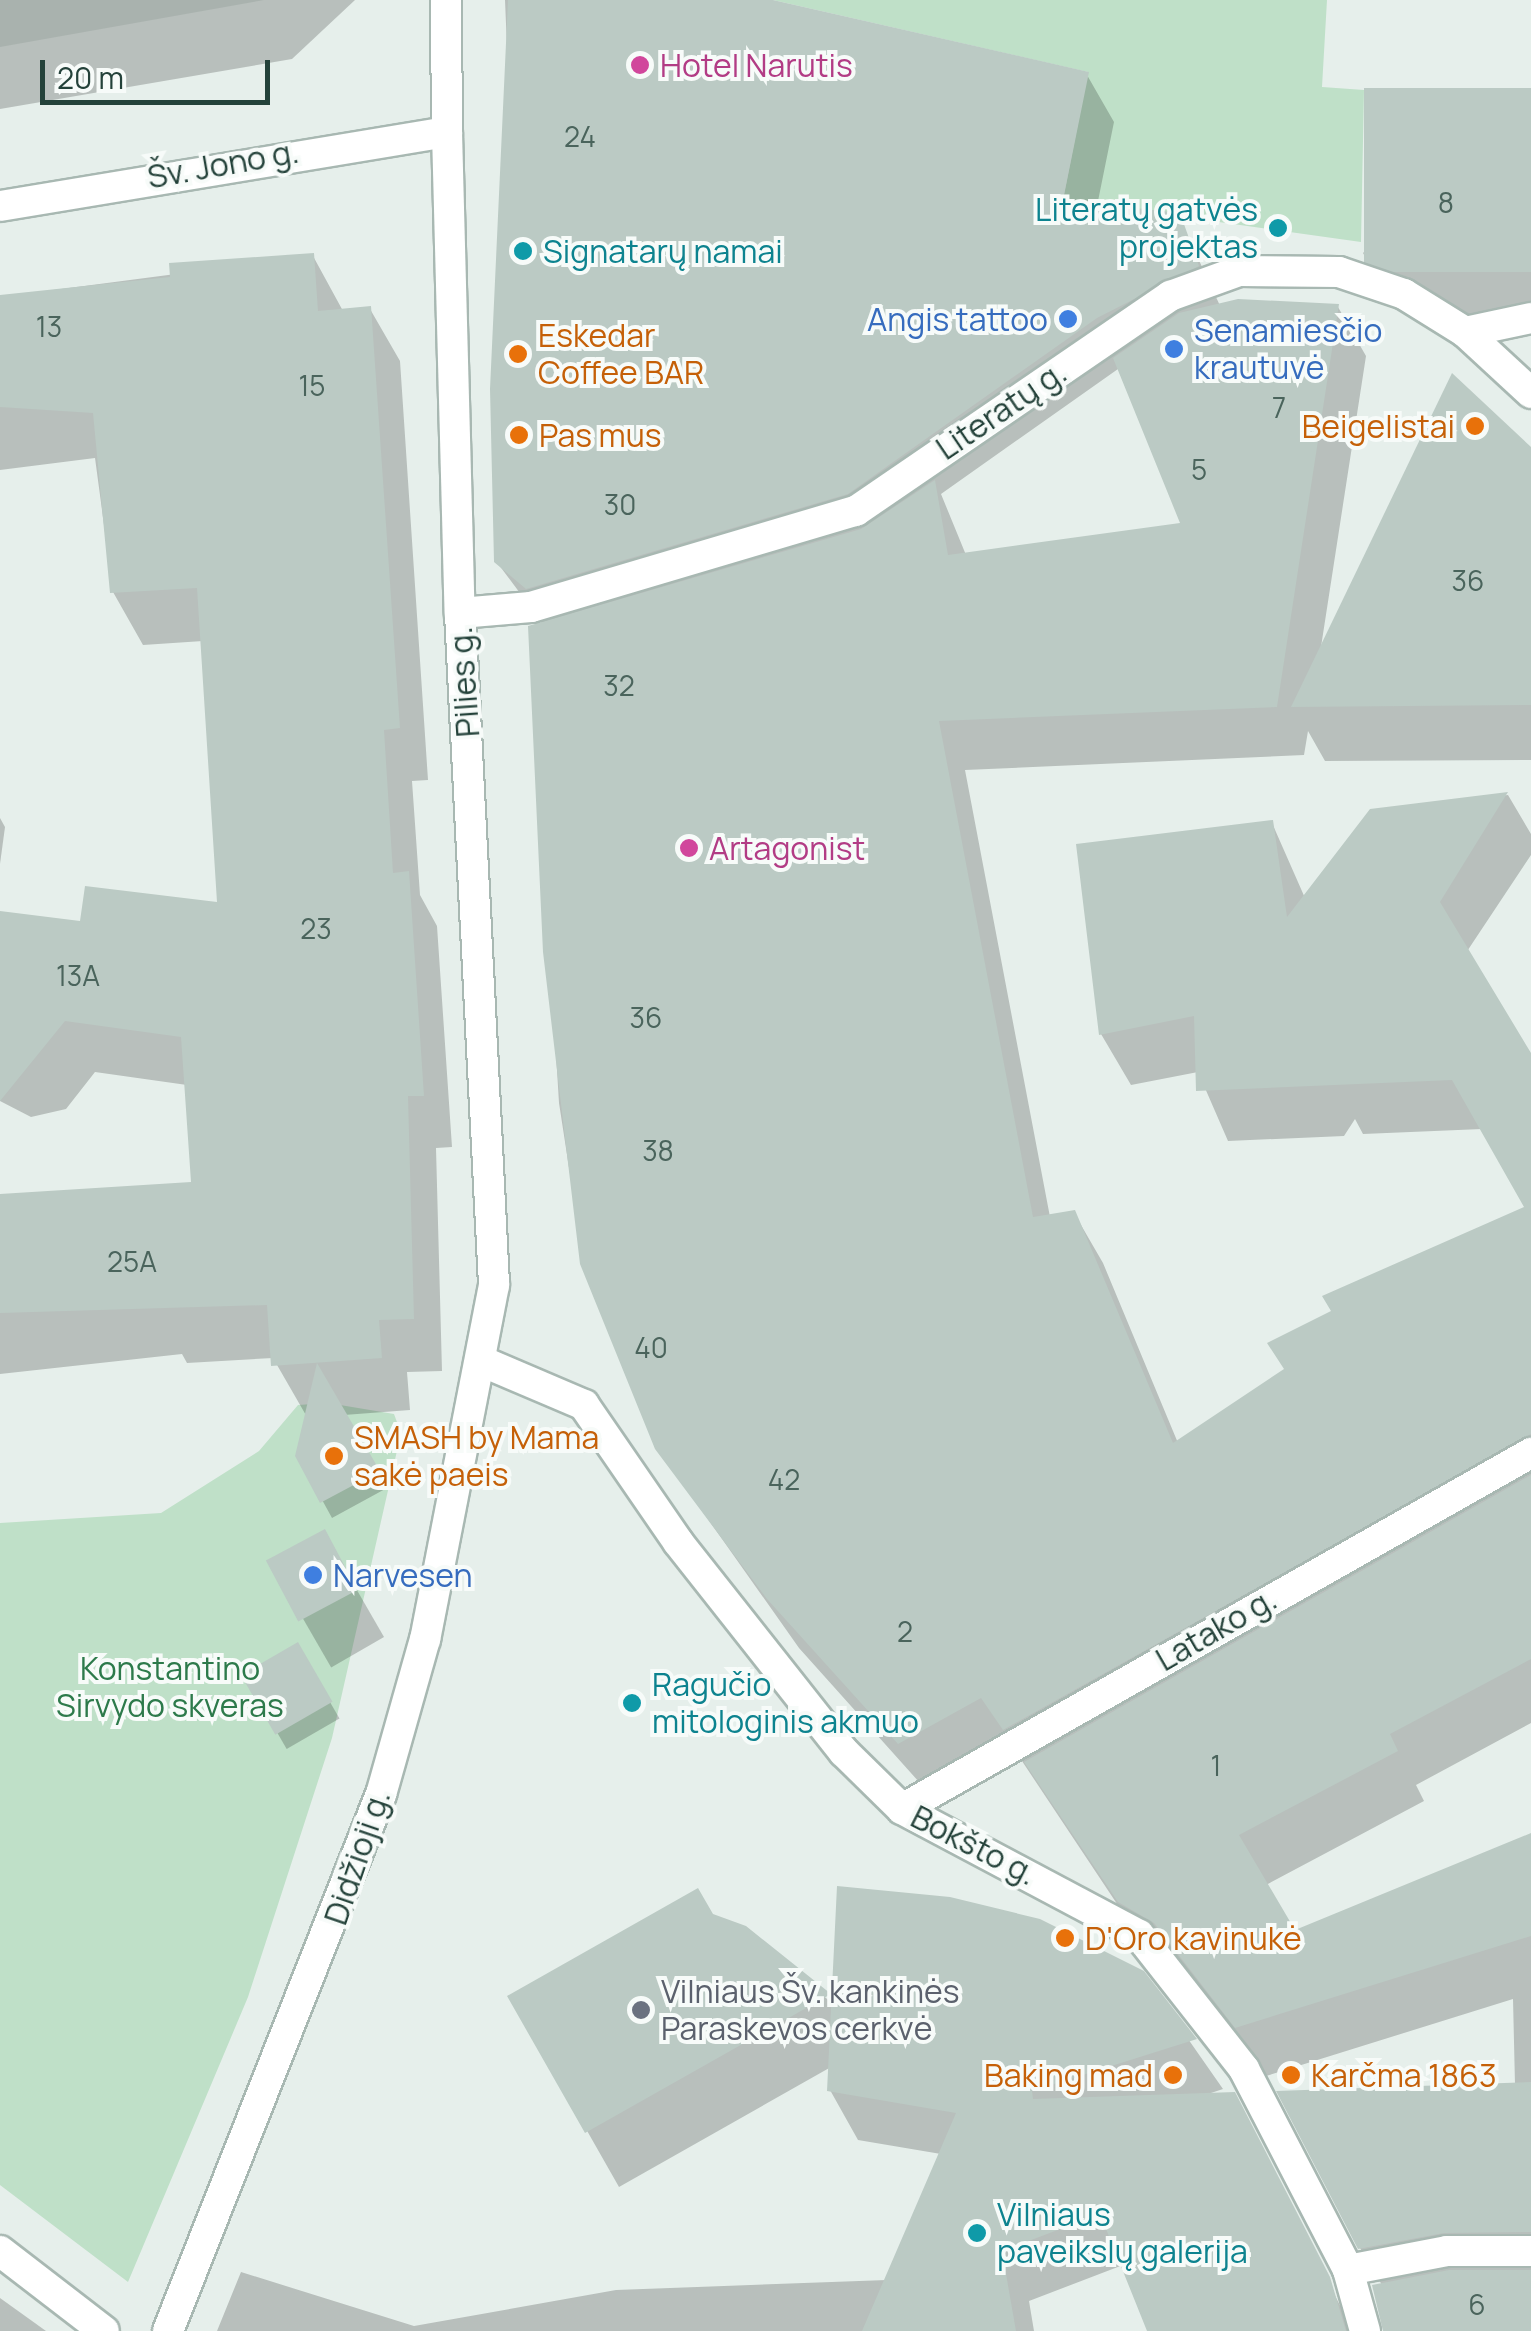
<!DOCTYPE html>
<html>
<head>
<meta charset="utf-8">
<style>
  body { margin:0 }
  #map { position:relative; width:1531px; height:2331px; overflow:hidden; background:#e6efeb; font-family:Manrope,sans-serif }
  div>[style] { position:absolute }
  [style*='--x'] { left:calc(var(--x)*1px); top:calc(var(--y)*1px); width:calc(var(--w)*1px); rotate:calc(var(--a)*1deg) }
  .built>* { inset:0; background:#d4dfda }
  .green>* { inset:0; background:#bfe0c8 }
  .shadow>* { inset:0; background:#0003; transform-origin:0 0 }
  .building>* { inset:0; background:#bbcac4; transform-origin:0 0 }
  .roads { filter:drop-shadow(2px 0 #a8b8b2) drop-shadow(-2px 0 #a8b8b2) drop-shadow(0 2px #a8b8b2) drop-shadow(0 -2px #a8b8b2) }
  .pedestrian>* { height:30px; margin:-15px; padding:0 15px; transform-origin:15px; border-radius:15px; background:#fff }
  .minor>* { height:30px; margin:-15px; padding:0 15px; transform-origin:15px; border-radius:15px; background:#fff }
  .dots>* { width:28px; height:28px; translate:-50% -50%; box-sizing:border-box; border:5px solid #f7fbf9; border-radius:50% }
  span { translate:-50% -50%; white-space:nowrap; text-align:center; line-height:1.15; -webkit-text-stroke:8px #f7fbf9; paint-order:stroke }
  .number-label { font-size:28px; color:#4a645c }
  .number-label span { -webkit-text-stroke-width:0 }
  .hotel-label { font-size:32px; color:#b23c85 }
  .left { translate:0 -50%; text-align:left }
  .street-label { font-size:32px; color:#24423a }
  .culture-label { font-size:32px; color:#0d838f }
  .right { translate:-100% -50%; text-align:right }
  .shop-label { font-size:32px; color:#366cbe }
  .food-label { font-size:32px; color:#c56008 }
  .park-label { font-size:32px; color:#2d7a4b }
  .worship-label { font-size:32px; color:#5b616d }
  .scale { position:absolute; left:40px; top:60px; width:230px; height:45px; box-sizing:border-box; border:5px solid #24423a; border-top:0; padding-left:12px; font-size:30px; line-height:35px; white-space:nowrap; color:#24423a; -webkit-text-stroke:8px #f7fbf9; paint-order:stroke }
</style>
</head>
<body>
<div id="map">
  <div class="built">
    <div style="clip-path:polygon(0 0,264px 0,0 47px)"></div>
  </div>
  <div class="green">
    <div style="clip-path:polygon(773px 0,1327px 0,1322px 87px,1364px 90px,1361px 242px,1063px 200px,1088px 72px)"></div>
    <div style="clip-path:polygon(328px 1403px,394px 1414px,401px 1433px,332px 1738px,248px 1997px,128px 2282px,0 2185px,0 1523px,161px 1513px,259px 1451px,298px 1405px)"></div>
  </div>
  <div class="shadow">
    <div style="clip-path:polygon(0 0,355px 0,292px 59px,0 109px)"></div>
    <div style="clip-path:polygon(evenodd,505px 0,759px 0,1087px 75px,1114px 122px,1097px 206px,1178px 215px,1222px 310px,1338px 307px,1366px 356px,1321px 647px,1531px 450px,1531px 760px,1325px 761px,1308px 731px,1304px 755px,965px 770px,1050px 1217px,1074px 1213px,1103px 1263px,1178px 1443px,1528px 1208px,1482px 1129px,1363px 1134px,1355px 1119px,1344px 1136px,1228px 1141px,1198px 1072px,1131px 1085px,1101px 1034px,1272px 823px,1305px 898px,1372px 811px,1508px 795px,1531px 834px,1531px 855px,1434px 1001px,1531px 1058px,1531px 1723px,1416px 1785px,1424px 1801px,1266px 1885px,1294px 1933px,1531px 1841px,1531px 2331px,1385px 2331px,1382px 2285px,1360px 2248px,1515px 2085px,1513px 1999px,1266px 2076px,1185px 1973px,1149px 1952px,1012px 1746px,928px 1792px,799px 1648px,662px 1454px,584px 1265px,559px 1103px,530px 628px,543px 624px,496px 561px,512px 169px,505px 0,1118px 369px,1184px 525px,966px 555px,941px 494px,1118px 369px)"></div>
    <div style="clip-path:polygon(1531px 90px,1531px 323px,1395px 308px,1363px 253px)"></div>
    <div style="clip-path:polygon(313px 256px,343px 311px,370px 309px,400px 361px,428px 780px,412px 781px,420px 895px,437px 926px,452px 1147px,436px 1148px,442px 1371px,407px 1372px,410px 1410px,344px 1415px,387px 1488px,332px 1518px,298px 1456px,307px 1417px,273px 1358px,187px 1363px,182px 1354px,0 1374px,0 1197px,194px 1184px,187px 1085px,95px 1072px,66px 1109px,31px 1117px,0 1101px,0 913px,82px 924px,220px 905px,203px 641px,143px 645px,113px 592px,95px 458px,0 470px,0 297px)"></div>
    <div style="clip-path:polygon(0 818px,5px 827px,0 864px)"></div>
    <div style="left:324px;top:1533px;width:120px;height:61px;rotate:60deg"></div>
    <div style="left:297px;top:1645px;width:85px;height:61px;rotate:60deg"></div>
    <div style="clip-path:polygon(711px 1916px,745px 1928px,834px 2005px,1142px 1973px,1223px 2089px,1208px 2094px,1233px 2095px,1353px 2331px,1149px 2331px,1123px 2265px,1029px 2301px,1034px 2331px,217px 2331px,241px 2272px,414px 2326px,616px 2290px,887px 2280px,941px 2154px,858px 2140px,830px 2090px,831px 2067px,619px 2187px,511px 1997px)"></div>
    <div style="clip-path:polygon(0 2298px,46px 2331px,0 2331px)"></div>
  </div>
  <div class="building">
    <div style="clip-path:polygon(508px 0,773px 0,1089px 72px,1063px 200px,1180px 213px,1199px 266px,1097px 318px,848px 494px,526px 589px,494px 562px,490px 389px)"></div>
    <div style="left:1531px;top:88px;width:184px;height:167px;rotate:90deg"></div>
    <div style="clip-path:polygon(314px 253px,318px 311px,371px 306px,400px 728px,384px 730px,393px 873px,409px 871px,424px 1096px,408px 1096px,414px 1319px,379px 1320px,382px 1358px,271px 1366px,267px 1305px,0 1313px,0 1194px,191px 1182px,181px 1037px,65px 1021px,0 1101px,0 911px,80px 921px,85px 886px,217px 902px,197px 588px,110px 593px,93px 413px,0 407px,0 295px,170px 277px,169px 263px)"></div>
    <div style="clip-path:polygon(1238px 299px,1339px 304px,1277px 707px,939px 721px,1033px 1217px,1075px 1210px,1173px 1443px,1284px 1369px,1267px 1343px,1331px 1311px,1322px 1296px,1524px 1207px,1452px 1080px,1196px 1091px,1194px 1016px,1099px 1035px,1076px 844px,1273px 820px,1287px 917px,1370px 809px,1508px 792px,1440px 902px,1531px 1053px,1531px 1434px,1003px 1730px,981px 1698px,898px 1744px,767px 1599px,655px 1449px,580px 1264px,543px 952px,528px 626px,861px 529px,935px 480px,948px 555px,1180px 523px,1113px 358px,1179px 313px)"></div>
    <div style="clip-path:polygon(1452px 373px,1531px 447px,1531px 705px,1291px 707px)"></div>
    <div style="clip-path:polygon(317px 1363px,380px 1471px,320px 1503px,295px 1456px)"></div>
    <div style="clip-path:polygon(1531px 1475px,1531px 1659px,1390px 1734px,1398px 1751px,1239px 1835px,1295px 1930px,1531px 1833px,1531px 1936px,1235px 2028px,1154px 1923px,1118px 1902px,1024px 1762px)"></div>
    <div style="left:325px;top:1529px;width:69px;height:67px;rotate:62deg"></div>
    <div style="left:298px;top:1642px;width:69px;height:66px;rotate:60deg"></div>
    <div style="clip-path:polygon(837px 1886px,950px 1897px,1040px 1919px,1144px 1971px,1197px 2039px,1032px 2091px,1033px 2099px,1235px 2092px,1330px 2277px,1346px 2331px,1147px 2331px,1100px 2214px,1002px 2251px,1016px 2331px,862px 2331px,956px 2113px,827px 2091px)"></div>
    <div style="clip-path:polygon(698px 1888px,713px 1914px,746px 1926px,831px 1994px,585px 2133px,507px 1996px)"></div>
    <div style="clip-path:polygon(1531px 2082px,1531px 2232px,1444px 2233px,1358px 2249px,1276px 2091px)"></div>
    <div style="clip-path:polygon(1449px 2270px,1531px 2270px,1531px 2331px,1383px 2331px,1372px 2285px)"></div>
  </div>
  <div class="roads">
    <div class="pedestrian">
      <div style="--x:446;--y:0;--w:132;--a:89.6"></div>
    </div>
    <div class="minor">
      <div style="--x:0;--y:206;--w:453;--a:-9.4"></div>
      <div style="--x:447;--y:132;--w:481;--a:88.5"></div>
      <div style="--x:460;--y:613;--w:673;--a:87.1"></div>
      <div style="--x:494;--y:1285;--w:361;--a:101"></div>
      <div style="--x:425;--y:1639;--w:161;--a:105.8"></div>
      <div style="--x:381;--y:1794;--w:578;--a:111.64"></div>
      <div style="--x:1465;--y:332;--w:67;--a:-12"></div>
      <div style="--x:460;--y:613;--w:71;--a:-4.8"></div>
      <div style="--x:531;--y:607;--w:339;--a:-16.5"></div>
      <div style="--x:856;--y:511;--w:381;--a:-34.4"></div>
      <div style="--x:1170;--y:296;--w:73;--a:-19.9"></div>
      <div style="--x:1239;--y:271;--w:100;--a:0.6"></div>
      <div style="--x:1339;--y:272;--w:69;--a:18.7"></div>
      <div style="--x:1404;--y:294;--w:72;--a:31.9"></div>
      <div style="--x:1465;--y:332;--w:90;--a:42.7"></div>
      <div style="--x:481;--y:1361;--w:112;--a:23.1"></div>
      <div style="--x:584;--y:1405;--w:166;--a:55.5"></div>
      <div style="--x:678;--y:1542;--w:268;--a:51.7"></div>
      <div style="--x:844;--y:1752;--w:81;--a:44.5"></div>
      <div style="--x:902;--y:1809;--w:268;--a:28"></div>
      <div style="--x:1139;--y:1935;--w:170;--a:51.9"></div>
      <div style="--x:1244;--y:2069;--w:226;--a:62.6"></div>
      <div style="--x:1348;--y:2270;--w:63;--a:74.4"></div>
      <div style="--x:902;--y:1809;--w:723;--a:-29.51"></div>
      <div style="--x:0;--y:2251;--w:131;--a:37.6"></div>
      <div style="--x:1348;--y:2270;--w:101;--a:-10.9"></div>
      <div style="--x:1447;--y:2251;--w:84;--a:0"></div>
    </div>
  </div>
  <div class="dots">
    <div style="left:640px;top:65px;background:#d1479c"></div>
    <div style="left:1278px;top:228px;background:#0f9aa8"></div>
    <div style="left:523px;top:251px;background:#0f9aa8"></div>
    <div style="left:1068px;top:319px;background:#3f7fe0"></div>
    <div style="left:1174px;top:349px;background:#3f7fe0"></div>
    <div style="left:518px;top:354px;background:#e8710a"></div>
    <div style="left:1475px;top:426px;background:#e8710a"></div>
    <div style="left:519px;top:435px;background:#e8710a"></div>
    <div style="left:689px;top:848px;background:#d1479c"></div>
    <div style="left:334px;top:1456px;background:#e8710a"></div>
    <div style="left:313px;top:1575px;background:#3f7fe0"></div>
    <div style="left:632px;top:1703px;background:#0f9aa8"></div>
    <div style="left:1065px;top:1938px;background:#e8710a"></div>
    <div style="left:641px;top:2010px;background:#6b7280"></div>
    <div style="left:1173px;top:2075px;background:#e8710a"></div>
    <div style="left:1291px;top:2075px;background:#e8710a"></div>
    <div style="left:977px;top:2233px;background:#0f9aa8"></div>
  </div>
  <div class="number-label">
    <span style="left:580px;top:136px">24</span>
    <span style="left:1446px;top:202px">8</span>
    <span style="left:49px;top:326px">13</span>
    <span style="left:312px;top:385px">15</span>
    <span style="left:1279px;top:407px">7</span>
    <span style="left:1199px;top:469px">5</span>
    <span style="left:620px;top:504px">30</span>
    <span style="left:1468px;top:580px">36</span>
    <span style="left:619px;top:685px">32</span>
    <span style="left:316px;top:928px">23</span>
    <span style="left:78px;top:975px">13A</span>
    <span style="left:646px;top:1017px">36</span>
    <span style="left:658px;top:1150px">38</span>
    <span style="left:132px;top:1261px">25A</span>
    <span style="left:651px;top:1347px">40</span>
    <span style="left:784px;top:1479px">42</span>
    <span style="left:905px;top:1631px">2</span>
    <span style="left:1216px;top:1765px">1</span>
    <span style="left:1477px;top:2304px">6</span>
  </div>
  <div class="hotel-label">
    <span class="left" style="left:660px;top:65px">Hotel Narutis</span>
    <span class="left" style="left:709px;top:848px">Artagonist</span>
  </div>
  <div class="street-label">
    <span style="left:223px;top:164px;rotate:-10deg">Šv. Jono g.</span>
    <span style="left:1001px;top:410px;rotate:-34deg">Literatų g.</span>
    <span style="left:464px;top:682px;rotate:-94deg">Pilies g.</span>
    <span style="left:1216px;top:1629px;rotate:-30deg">Latako g.</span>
    <span style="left:974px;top:1845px;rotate:27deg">Bokšto g.</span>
    <span style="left:357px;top:1857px;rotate:-71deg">Didžioji g.</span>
  </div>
  <div class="culture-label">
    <span class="right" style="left:1258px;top:228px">Literatų gatvės<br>projektas</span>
    <span class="left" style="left:543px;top:251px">Signatarų namai</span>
    <span class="left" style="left:652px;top:1703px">Ragučio<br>mitologinis akmuo</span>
    <span class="left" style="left:997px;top:2233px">Vilniaus<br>paveikslų galerija</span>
  </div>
  <div class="shop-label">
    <span class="right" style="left:1048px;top:319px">Angis tattoo</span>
    <span class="left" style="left:1194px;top:349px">Senamiesčio<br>krautuvė</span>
    <span class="left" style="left:333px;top:1575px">Narvesen</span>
  </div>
  <div class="food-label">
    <span class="left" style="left:538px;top:354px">Eskedar<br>Coffee BAR</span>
    <span class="right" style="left:1455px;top:426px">Beigelistai</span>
    <span class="left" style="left:539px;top:435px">Pas mus</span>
    <span class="left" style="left:354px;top:1456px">SMASH by Mama<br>sakė paeis</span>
    <span class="left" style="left:1085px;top:1938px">D'Oro kavinukė</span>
    <span class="right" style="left:1153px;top:2075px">Baking mad</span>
    <span class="left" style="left:1311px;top:2075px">Karčma 1863</span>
  </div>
  <div class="park-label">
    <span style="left:170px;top:1687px">Konstantino<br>Sirvydo skveras</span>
  </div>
  <div class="worship-label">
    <span class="left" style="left:661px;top:2010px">Vilniaus Šv. kankinės<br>Paraskevos cerkvė</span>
  </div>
  <div class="scale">20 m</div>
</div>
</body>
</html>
